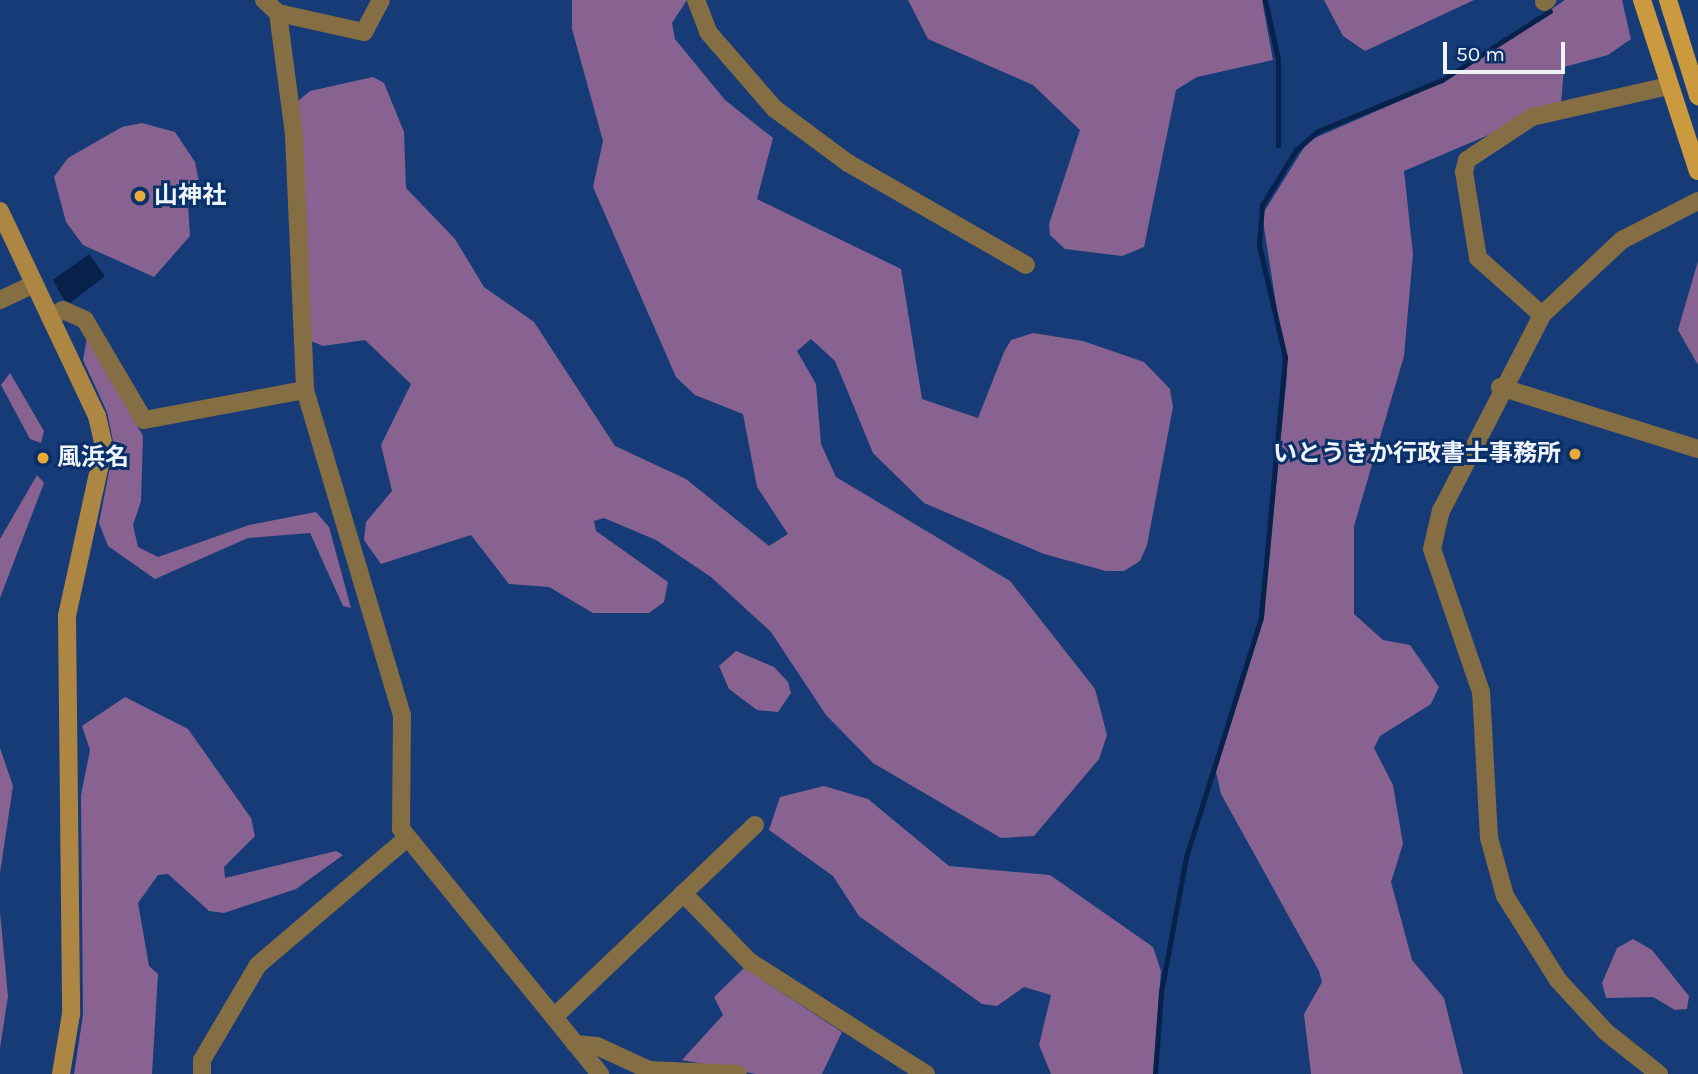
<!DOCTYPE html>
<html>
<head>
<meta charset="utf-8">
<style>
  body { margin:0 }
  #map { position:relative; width:1698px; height:1074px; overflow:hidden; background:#163b76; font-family:Karla,"Noto Sans JP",sans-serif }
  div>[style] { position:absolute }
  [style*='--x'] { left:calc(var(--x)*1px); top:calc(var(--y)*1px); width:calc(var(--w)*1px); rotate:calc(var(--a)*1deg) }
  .forest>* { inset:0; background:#886392 }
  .water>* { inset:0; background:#06214a }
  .stream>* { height:5px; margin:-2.5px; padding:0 2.5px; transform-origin:2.5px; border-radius:2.5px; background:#06214a }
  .street>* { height:18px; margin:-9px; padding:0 9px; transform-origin:9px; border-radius:9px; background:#856d44 }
  .secondary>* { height:18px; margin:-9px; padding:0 9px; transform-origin:9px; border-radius:9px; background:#ad8643 }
  .primary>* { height:18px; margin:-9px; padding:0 9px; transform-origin:9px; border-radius:9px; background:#cb993e }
  .dots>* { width:19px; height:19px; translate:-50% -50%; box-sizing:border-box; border:4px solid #0a306a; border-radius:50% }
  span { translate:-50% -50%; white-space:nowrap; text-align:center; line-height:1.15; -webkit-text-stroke:6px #0a306a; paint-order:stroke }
  .poi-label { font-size:24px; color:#eff4fb; font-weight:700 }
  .left { translate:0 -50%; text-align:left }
  .right { translate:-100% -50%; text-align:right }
  .scale { position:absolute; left:1443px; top:42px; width:122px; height:32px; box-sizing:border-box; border:4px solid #eff4fb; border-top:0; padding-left:9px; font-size:21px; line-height:24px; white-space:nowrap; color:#eff4fb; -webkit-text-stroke:5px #0a306a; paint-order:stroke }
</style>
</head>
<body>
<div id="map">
  <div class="forest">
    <div style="clip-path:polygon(572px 0,687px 0,672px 23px,675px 39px,725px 100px,773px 138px,757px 199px,901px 269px,922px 399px,978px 418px,1004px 352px,1011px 340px,1033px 333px,1083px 341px,1144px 362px,1170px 389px,1173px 407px,1147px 545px,1140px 561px,1124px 571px,1106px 571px,1044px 554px,924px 503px,873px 453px,835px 361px,811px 339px,797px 351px,816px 384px,821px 444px,836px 477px,1010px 581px,1095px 689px,1107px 735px,1099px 759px,1034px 836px,1001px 838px,873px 763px,826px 715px,771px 632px,711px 577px,656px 540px,604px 518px,594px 521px,596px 531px,668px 582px,664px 602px,649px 613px,593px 613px,549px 587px,509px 584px,471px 535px,381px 564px,364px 540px,366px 522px,392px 491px,381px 445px,411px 384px,365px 340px,323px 346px,311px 341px,298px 101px,310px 91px,373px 77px,384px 83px,404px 132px,406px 188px,455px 239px,484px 287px,534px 322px,615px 446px,686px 479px,769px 546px,788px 534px,757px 487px,743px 414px,695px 395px,676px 377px,593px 187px,603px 141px,572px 29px)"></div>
    <div style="clip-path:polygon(908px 0,1262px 0,1273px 60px,1197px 77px,1176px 90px,1144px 247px,1122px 256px,1065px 249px,1050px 235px,1049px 224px,1080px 130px,1033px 85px,928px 39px)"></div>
    <div style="clip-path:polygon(1324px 0,1474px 0,1365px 51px,1343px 36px)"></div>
    <div style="clip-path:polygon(1565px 0,1622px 0,1631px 39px,1608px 55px,1564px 67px,1561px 104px,1404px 171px,1413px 254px,1404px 356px,1354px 526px,1354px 614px,1383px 640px,1410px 645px,1439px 687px,1431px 704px,1380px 736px,1374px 748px,1393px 785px,1403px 844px,1391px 882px,1412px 960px,1444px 998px,1463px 1074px,1311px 1074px,1304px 1014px,1322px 982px,1319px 971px,1221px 794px,1216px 772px,1263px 618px,1287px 373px,1262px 215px,1308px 141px,1443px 82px)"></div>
    <div style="clip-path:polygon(142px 123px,175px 132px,195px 162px,199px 182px,188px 204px,190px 236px,154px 277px,83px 245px,66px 222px,54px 177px,68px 158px,122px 127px)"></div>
    <div style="clip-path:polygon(1698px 261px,1698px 365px,1678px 330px)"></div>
    <div style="clip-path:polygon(87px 338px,143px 436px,141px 501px,133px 525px,138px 547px,158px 557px,249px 525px,316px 512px,329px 527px,351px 608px,343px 606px,310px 533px,248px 538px,155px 579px,108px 546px,99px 523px,114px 446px,107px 412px,83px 360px)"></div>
    <div style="clip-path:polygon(10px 373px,44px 431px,41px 443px,30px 439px,1px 385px)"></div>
    <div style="clip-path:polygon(37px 475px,44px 483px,0 598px,0 539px)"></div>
    <div style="clip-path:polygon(736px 651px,774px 667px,788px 682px,791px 693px,778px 712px,757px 710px,729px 689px,719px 666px)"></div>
    <div style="clip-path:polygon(125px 697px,188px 729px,251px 818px,255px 836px,224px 867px,225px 878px,336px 851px,343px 855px,296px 889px,224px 913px,209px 911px,168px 874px,158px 875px,138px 903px,149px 966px,158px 974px,152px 1074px,74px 1074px,83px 1015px,81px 795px,90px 750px,82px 726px)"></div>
    <div style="clip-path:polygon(0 748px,13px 786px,0 873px)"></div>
    <div style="clip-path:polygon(824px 786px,868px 799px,949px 866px,1050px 875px,1153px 947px,1161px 971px,1153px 1074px,1051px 1074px,1039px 1045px,1051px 995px,1024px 987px,997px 1006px,982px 1004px,859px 916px,833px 876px,769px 830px,780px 797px)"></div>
    <div style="clip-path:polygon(0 912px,8px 996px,0 1048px)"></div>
    <div style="clip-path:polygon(1633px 939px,1652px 950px,1689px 996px,1687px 1009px,1675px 1010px,1653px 997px,1606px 998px,1602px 983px,1617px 948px)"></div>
    <div style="clip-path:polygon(744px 968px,842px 1032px,822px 1074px,756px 1074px,682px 1060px,723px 1015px,714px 997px)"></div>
  </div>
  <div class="water">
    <div style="clip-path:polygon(89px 254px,105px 276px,70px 303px,64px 300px,53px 280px)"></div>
  </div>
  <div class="stream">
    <div style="--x:1265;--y:0;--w:60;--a:77.6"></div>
    <div style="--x:1278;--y:59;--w:86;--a:90"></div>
    <div style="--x:1155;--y:1074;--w:82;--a:-85.8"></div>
    <div style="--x:1161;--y:992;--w:137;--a:-79.5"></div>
    <div style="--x:1186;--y:857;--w:251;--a:-72.6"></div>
    <div style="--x:1261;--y:617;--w:261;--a:-84.7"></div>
    <div style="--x:1285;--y:357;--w:115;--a:-103.1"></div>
    <div style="--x:1259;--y:245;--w:40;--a:-85.7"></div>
    <div style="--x:1262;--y:205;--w:65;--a:-58.3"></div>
    <div style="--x:1296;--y:150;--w:29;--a:-41"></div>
    <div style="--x:1318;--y:131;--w:134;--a:-22.4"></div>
    <div style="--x:1442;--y:80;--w:128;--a:-32.6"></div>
  </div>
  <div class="street">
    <div style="--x:264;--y:0;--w:19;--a:43"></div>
    <div style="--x:278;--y:13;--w:123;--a:82.5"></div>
    <div style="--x:294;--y:135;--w:255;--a:87.5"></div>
    <div style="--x:305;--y:390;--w:339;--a:73.4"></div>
    <div style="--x:402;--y:715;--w:114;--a:90.5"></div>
    <div style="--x:401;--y:829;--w:316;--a:50.9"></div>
    <div style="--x:696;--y:0;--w:34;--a:69"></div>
    <div style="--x:708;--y:32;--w:102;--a:49"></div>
    <div style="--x:775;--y:109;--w:91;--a:36.5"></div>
    <div style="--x:848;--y:163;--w:205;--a:29.8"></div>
    <div style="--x:1544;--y:2;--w:4;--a:-34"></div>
    <div style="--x:278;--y:13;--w:88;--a:12.5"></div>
    <div style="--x:364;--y:32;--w:36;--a:-62"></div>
    <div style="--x:0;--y:300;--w:38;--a:-25"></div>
    <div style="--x:1542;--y:315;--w:86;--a:-138.3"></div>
    <div style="--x:1478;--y:258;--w:87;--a:-99.2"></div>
    <div style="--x:1464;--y:172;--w:12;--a:-76"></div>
    <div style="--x:1467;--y:160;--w:78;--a:-33.5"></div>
    <div style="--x:1532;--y:117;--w:139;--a:-12.8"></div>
    <div style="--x:50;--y:317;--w:15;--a:-28"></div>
    <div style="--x:63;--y:310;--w:24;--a:24"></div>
    <div style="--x:85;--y:320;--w:116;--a:59.5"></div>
    <div style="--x:144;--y:420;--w:164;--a:-10.6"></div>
    <div style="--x:1500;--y:387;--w:207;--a:17.4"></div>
    <div style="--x:683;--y:893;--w:95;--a:45.9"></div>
    <div style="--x:749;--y:961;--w:210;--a:32.6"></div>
    <div style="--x:554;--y:1017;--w:278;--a:-43.7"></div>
    <div style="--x:575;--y:1044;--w:22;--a:5"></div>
    <div style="--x:597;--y:1046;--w:57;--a:24.8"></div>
    <div style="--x:649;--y:1070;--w:89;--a:2.6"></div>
    <div style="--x:202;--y:1074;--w:14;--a:-90"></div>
    <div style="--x:202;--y:1060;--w:110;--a:-59.5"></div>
    <div style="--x:258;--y:965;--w:196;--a:-40.4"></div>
    <div style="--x:1659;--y:1074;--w:68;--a:-141.6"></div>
    <div style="--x:1606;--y:1032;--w:71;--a:-132.7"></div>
    <div style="--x:1558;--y:980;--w:99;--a:-122.2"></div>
    <div style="--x:1505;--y:896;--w:60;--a:-105.4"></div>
    <div style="--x:1489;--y:838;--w:146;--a:-93.1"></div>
    <div style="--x:1481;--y:692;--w:151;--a:-108.9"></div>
    <div style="--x:1432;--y:549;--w:39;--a:-77"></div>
    <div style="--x:1441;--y:511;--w:220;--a:-62.7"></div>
    <div style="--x:1542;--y:315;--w:110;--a:-43.2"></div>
    <div style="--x:1622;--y:240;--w:85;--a:-27.2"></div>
  </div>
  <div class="secondary">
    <div style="--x:0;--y:211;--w:227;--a:64.7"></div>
    <div style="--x:97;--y:416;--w:31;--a:77"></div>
    <div style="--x:104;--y:446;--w:174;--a:102.3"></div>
    <div style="--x:67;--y:616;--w:398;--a:89.4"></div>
    <div style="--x:71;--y:1014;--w:61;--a:99.5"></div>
  </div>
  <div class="primary">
    <div style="--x:1642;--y:0;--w:180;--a:71.9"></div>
    <div style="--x:1668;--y:0;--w:101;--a:72.6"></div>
  </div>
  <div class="dots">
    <div style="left:140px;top:196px;background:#e8ab37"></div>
    <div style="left:1575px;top:454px;background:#e8ab37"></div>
    <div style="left:43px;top:458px;background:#e8ab37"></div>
  </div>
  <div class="poi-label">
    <span class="left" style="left:154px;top:196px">山神社</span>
    <span class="right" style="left:1561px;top:454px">いとうきか行政書士事務所</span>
    <span class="left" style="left:57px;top:458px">風浜名</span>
  </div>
  <div class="scale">50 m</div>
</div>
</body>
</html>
